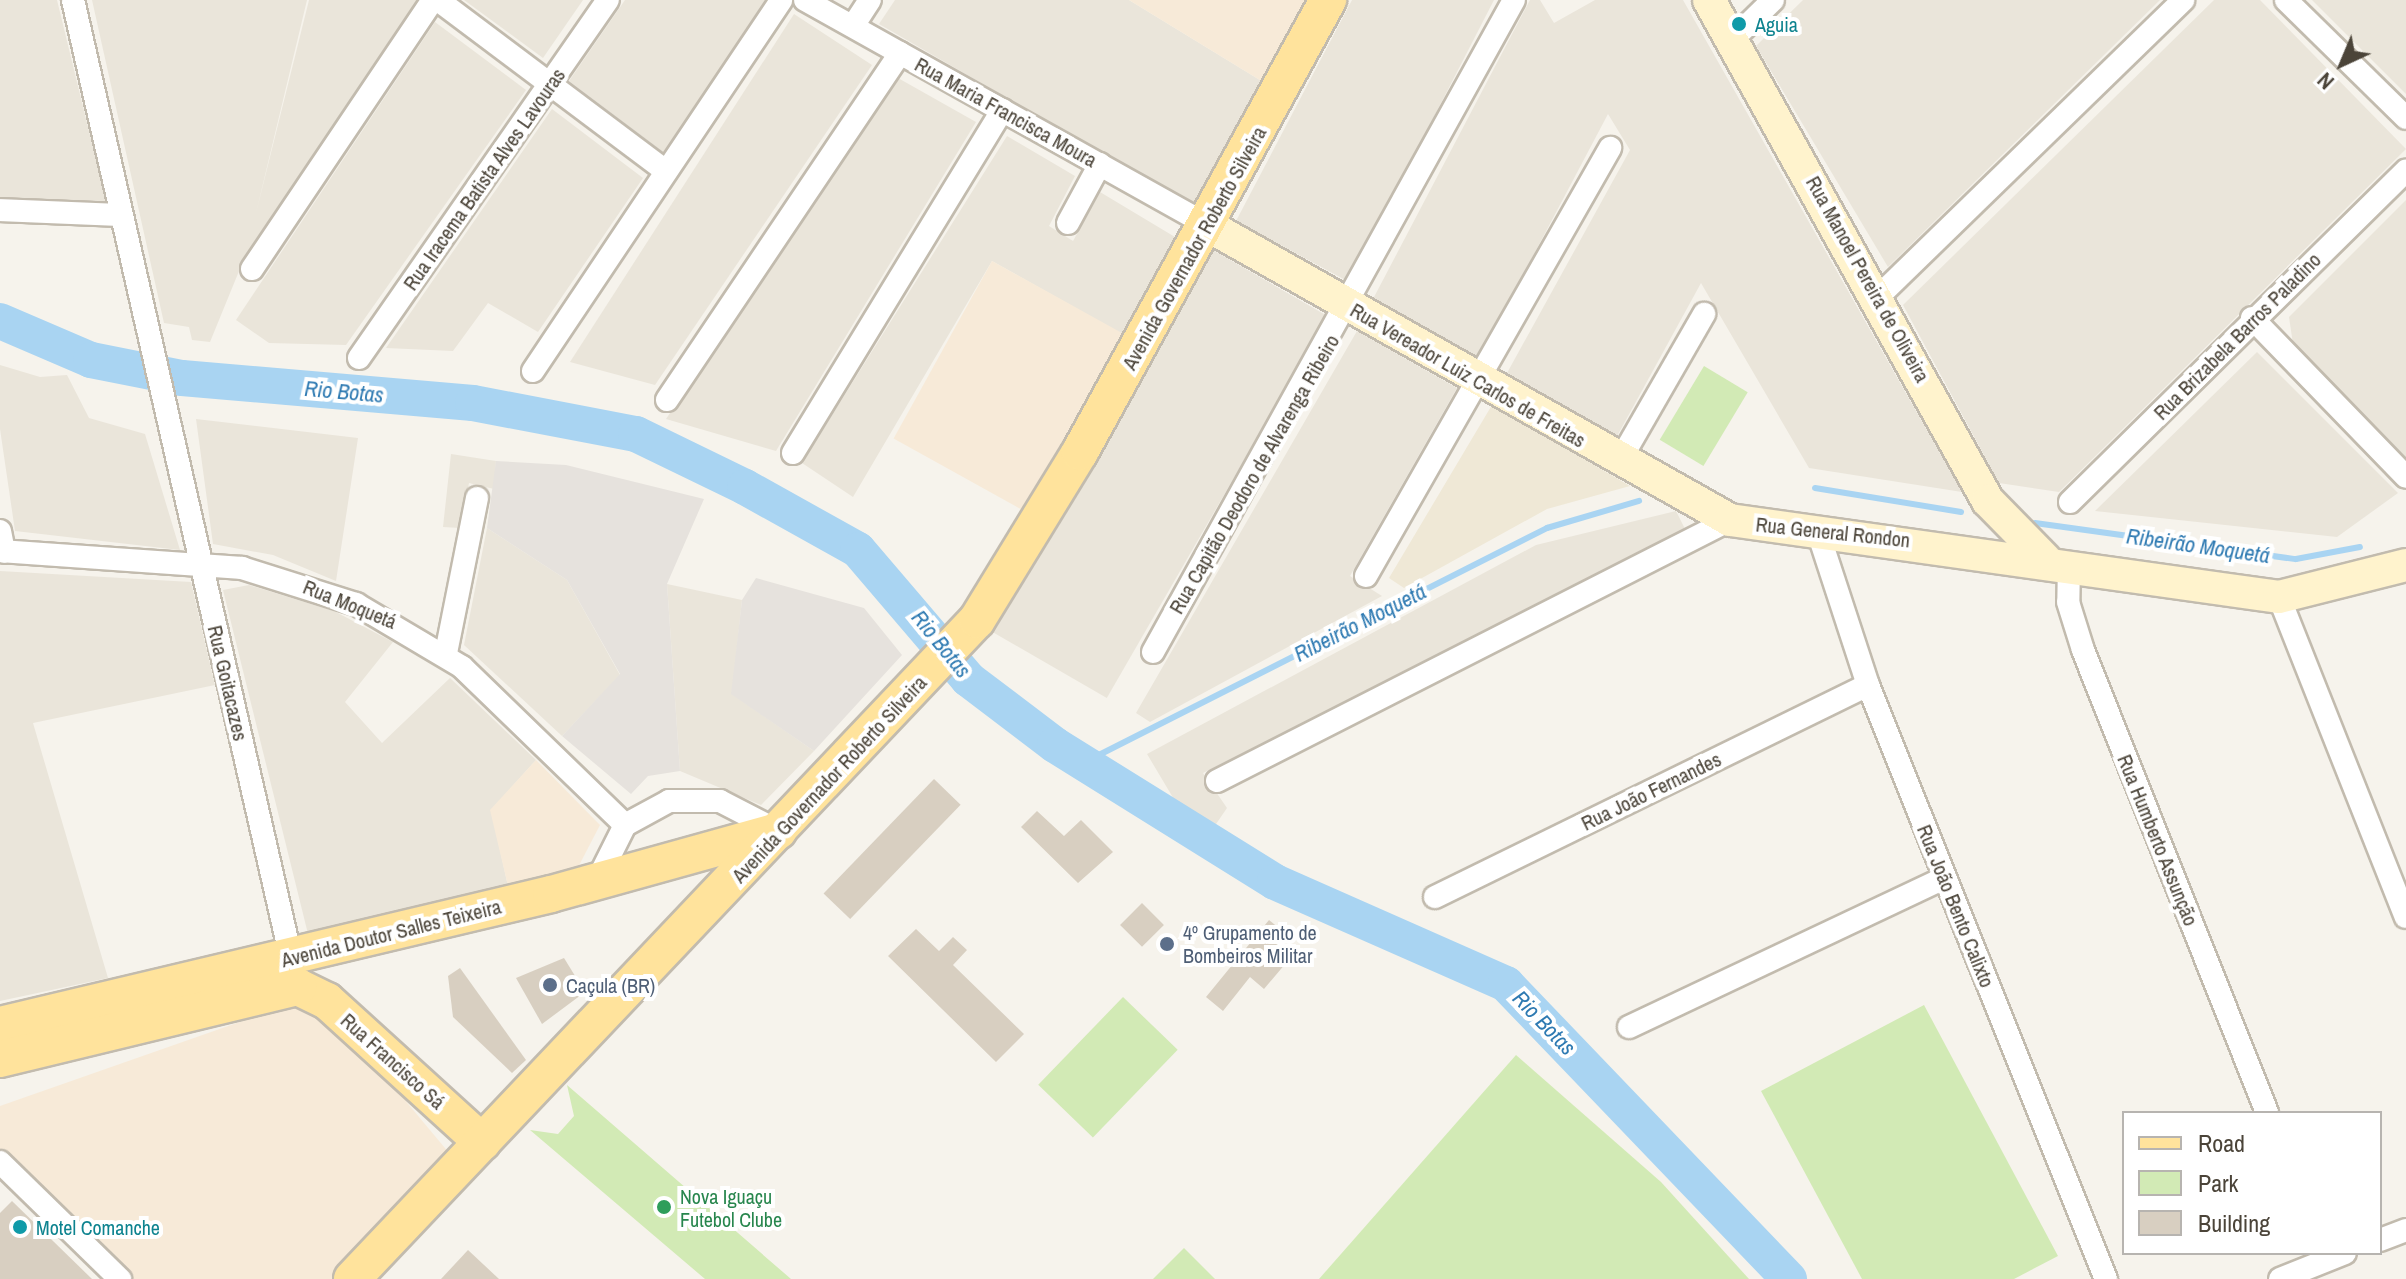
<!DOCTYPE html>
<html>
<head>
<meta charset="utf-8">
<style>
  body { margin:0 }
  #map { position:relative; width:2406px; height:1279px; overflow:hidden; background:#f6f3ec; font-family:"Archivo Narrow",sans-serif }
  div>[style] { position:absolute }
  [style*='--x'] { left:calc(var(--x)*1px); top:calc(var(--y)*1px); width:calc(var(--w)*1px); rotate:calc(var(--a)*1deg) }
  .residential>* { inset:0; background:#eae5da; transform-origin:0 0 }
  .commercial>* { inset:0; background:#f7ead8; transform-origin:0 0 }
  .industrial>* { inset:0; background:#e6e2dd }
  .education>* { inset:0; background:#efe8d6 }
  .green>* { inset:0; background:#d2eab5; transform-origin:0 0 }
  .stream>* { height:6px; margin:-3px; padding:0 3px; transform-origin:3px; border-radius:3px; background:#a9d4f2 }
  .river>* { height:36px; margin:-18px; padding:0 18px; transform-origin:18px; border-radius:18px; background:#a9d4f2 }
  .building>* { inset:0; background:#d8cfc1; transform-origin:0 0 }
  .roads { filter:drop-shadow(2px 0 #c2bbae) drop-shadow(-2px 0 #c2bbae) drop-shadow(0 2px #c2bbae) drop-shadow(0 -2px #c2bbae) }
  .street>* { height:22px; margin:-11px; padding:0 11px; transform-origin:11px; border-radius:11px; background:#fff }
  .secondary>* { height:32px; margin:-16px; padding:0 16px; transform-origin:16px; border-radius:16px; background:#fff3cd }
  .primary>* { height:36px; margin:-18px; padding:0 18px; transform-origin:18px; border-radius:18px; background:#ffe39c }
  .dots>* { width:22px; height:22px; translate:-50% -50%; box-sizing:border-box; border:4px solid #fff; border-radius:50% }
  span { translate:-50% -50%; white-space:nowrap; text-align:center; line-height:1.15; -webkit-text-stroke:8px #fff; paint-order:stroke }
  .culture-label { font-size:20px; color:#0d838f }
  .left { translate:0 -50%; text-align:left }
  .street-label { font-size:20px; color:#4b4439 }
  .service-label { font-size:20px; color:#4e5e75 }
  .leisure-label { font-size:20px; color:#27864d }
  .water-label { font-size:22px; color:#2e7ab2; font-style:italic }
  .legend { position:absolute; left:2122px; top:1111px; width:260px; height:144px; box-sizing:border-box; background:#fff; border:2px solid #b7b4b0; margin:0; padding:10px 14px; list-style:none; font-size:24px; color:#4b4439 }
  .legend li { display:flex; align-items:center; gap:16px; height:40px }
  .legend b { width:40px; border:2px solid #b7b4b0 }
  .north { position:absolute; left:2302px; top:24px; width:80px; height:80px; -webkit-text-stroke:6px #fff; paint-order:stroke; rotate:224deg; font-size:22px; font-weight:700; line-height:32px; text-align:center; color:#4b4439 }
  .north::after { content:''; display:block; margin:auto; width:28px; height:36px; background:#4b4439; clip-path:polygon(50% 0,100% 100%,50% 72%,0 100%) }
</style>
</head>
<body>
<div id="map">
  <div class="residential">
    <div style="clip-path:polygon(0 0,57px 0,106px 201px,0 200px)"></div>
    <div style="clip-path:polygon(92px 0,307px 0,256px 213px,309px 0,417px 0,246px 254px,210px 342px,192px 340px,189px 327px,164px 323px)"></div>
    <div style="clip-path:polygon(464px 0,583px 0,543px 58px)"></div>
    <div style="clip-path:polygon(625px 0,767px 0,664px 153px,569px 81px)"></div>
    <div style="clip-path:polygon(895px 0,1129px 0,1268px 85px,1201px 210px,879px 24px)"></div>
    <div style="clip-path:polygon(1352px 0,1494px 0,1349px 282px,1236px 221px)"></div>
    <div style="clip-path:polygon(1530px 0,1540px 0,1554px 23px,1595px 0,1683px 0,1962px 492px,1809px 468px,1701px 283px,1616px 438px,1507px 373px,1630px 150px,1608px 114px,1479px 358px,1373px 299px)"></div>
    <div style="clip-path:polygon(1803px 0,2160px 0,1888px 267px,1756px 46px)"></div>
    <div style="clip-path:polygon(2214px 0,2260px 0,2406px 149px,2059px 492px,1999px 483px,1903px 305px)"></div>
    <div style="clip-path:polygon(2312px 0,2406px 0,2406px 94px)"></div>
    <div style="clip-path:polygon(794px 14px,872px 65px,655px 385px,570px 362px)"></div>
    <div style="clip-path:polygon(435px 22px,526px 90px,346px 345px,269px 343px,236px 320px)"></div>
    <div style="clip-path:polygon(898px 78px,976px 122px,776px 451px,666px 419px)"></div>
    <div style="clip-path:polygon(552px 109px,643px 178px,538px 332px,488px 303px,453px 351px,386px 348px)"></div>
    <div style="clip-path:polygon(1007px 136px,1075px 176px,1049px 226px,1073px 241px,1100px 192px,1175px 237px,1122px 334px,992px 261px,853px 497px,802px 463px)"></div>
    <div style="clip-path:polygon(2406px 200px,2406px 457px,2293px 344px,2289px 317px)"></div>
    <div style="left:1213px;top:250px;width:132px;height:441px;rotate:30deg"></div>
    <div style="clip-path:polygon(1357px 331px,1457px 388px,1350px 576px,1382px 596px,1150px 722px,1136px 713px)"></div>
    <div style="clip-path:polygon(2257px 352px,2398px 493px,2337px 537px,2095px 511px)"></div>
    <div style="clip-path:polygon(0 365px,40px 377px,67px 375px,89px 418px,145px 434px,180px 550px,15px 531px,0 429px)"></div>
    <div style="clip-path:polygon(196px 419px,358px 438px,336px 581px,273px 555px,213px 544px)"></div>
    <div style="clip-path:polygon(451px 454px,496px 461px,494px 489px,469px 483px,460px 528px,443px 527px)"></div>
    <div style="clip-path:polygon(1676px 511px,1688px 535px,1203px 773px,1227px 808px,1214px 827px,1175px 801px,1147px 754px,1536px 545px)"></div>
    <div style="clip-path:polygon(487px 528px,567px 580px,620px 675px,562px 736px,464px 645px)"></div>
    <div style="clip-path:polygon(0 571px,191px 582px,215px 685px,33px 723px,108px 978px,0 1001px)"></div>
    <div style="clip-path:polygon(667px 584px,742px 600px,732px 694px,814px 751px,761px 805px,680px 771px)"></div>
    <div style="clip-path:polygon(249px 585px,334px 611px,393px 642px,345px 702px,382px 743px,450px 678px,536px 760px,491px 810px,508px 886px,308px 934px,223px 590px)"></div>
  </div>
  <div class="commercial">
    <div style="clip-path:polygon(1129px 0,1305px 0,1268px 85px)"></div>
    <div style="left:992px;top:261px;width:149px;height:203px;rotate:29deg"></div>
    <div style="clip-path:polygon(536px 760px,600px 825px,573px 877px,508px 886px,490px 810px)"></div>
    <div style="clip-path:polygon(317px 995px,460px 1166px,339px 1279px,120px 1279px,0 1162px,0 1106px)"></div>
  </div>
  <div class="industrial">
    <div style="clip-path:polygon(496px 461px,566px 465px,704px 499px,667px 584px,680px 771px,648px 776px,631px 794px,562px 736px,620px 674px,567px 580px,487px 528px)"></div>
    <div style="clip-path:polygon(756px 578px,864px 608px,902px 655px,814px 751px,731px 694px,742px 600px)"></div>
  </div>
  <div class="education">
    <div style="clip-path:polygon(1492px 405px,1630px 486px,1547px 509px,1404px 588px,1389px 578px)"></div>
  </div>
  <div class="green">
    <div style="left:1704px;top:366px;width:51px;height:86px;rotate:31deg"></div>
    <div style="left:1123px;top:997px;width:76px;height:122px;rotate:44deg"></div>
    <div style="clip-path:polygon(1924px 1005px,2058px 1256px,2014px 1279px,1862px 1279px,1761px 1091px)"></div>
    <div style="clip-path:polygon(1516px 1055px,1661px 1182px,1749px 1279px,1319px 1279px)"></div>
    <div style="clip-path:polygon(567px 1085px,791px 1279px,705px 1279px,530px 1130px,558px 1134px,574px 1116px)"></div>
    <div style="clip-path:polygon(1184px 1248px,1215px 1279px,1153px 1279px)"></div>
  </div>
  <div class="stream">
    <div style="--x:1815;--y:488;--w:148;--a:9.3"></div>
    <div style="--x:2035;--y:523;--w:263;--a:7.9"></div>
    <div style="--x:2296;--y:559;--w:65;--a:-10.6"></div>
    <div style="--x:1087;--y:761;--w:516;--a:-26.86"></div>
    <div style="--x:1547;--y:528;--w:96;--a:-16.4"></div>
  </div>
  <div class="river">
    <div style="--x:0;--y:321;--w:99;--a:23.2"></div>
    <div style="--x:91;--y:360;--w:93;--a:11.2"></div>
    <div style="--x:182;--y:378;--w:292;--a:4.9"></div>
    <div style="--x:473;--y:403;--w:166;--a:10.8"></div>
    <div style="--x:636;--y:434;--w:121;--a:25.9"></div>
    <div style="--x:745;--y:487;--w:129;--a:29.1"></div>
    <div style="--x:858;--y:550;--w:170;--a:49.5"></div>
    <div style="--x:968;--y:679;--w:109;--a:37.2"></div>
    <div style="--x:1055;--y:745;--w:259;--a:31.9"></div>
    <div style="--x:1275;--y:882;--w:253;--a:23.8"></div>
    <div style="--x:1506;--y:984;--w:409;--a:46.2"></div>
  </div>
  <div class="building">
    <div style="left:934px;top:779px;width:37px;height:159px;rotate:44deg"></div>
    <div style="clip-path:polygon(1037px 811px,1064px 836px,1081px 820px,1113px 852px,1078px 883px,1021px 827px)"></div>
    <div style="left:1142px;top:903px;width:31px;height:31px;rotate:45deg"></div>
    <div style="clip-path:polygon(1269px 920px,1286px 934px,1271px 951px,1286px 963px,1264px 989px,1250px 977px,1223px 1011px,1206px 997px)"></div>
    <div style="clip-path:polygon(916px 929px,939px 951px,953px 937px,967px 950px,953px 965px,1024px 1034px,996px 1062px,888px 956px)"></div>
    <div style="clip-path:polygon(564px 958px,585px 992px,542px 1024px,516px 978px)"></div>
    <div style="clip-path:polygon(460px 968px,526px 1060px,512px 1073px,453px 1017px,448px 976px)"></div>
    <div style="clip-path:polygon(12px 1201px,92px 1279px,0 1279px,0 1213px)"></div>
    <div style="clip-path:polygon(468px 1250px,499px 1279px,441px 1279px)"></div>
  </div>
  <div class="roads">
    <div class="street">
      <div style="--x:73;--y:0;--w:982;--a:77.18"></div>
      <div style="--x:438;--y:0;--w:285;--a:36.9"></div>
      <div style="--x:805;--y:0;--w:461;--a:29.2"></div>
      <div style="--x:2286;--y:0;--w:168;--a:44.5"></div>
      <div style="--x:853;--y:26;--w:31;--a:-57"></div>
      <div style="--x:1732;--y:40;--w:57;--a:-44.3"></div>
      <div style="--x:0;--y:210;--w:121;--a:2.4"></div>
      <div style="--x:1068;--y:223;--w:67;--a:-61.5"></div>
      <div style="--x:252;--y:269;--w:324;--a:-56.1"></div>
      <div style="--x:1880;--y:295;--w:423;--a:-44.2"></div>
      <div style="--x:2252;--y:318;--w:221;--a:45.9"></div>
      <div style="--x:359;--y:358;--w:436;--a:-55.2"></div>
      <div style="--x:533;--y:371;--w:446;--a:-56.2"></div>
      <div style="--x:667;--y:400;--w:418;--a:-56.1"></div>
      <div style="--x:793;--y:453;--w:402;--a:-58.6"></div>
      <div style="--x:1619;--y:462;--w:171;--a:-60.1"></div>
      <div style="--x:2070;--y:502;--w:472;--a:-44.6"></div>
      <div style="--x:1817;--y:529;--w:164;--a:71.9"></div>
      <div style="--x:1868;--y:685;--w:640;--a:68.17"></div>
      <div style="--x:0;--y:531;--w:21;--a:79"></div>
      <div style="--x:0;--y:551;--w:243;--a:4"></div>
      <div style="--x:242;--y:568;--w:120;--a:17.5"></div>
      <div style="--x:356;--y:604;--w:123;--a:30.7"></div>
      <div style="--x:462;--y:667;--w:227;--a:44.1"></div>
      <div style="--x:2069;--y:563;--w:39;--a:91"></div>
      <div style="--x:2068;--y:602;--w:50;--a:72.6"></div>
      <div style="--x:2083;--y:650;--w:498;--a:68.3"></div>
      <div style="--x:1366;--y:576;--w:493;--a:-60.3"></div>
      <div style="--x:2279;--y:597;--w:344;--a:68.4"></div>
      <div style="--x:1153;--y:652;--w:745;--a:-61.03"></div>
      <div style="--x:446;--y:653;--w:158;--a:-78.7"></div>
      <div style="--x:1217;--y:781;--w:576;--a:-26.97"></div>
      <div style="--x:597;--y:881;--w:63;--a:-63.4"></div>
      <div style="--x:625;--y:825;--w:50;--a:-28.6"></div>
      <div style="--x:669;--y:801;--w:51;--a:0"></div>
      <div style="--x:720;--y:801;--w:65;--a:27.3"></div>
      <div style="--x:1435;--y:897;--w:482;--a:-26.1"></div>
      <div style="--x:1629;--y:1027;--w:348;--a:-25.3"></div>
      <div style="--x:0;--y:1162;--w:168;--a:44.3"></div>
      <div style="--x:2380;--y:1240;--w:28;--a:-21"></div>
      <div style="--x:2280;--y:1279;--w:70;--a:-21.8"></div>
    </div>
    <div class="secondary">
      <div style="--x:1709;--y:0;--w:573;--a:60.89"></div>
      <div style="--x:1988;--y:501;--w:81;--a:45.5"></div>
      <div style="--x:1207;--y:225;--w:600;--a:29.43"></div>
      <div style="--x:1730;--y:520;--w:554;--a:7.98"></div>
      <div style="--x:2279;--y:597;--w:131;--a:-14.1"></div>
    </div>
    <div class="primary">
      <div style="--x:298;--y:987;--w:32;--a:26"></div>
      <div style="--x:327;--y:1001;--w:210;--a:42.3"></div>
      <div style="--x:0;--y:1025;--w:566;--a:-13.37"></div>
      <div style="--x:551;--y:894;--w:236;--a:-15.5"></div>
      <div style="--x:0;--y:1059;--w:307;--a:-13.6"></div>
      <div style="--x:352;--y:1279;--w:908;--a:-46.52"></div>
      <div style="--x:977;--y:620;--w:197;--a:-58.5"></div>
      <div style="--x:1080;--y:452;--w:516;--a:-61.25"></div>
    </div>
  </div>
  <div class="dots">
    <div style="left:1739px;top:24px;background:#0f9aa8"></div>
    <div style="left:1167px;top:944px;background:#5c6f8a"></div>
    <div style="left:550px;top:985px;background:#5c6f8a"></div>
    <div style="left:664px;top:1207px;background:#2e9e5b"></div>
    <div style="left:20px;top:1227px;background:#0f9aa8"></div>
  </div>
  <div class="culture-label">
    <span class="left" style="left:1755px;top:24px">Aguia</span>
    <span class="left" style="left:36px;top:1227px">Motel Comanche</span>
  </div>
  <div class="street-label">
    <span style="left:1006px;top:112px;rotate:29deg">Rua Maria Francisca Moura</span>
    <span style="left:484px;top:179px;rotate:-55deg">Rua Iracema Batista Alves Lavouras</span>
    <span style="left:1194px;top:248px;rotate:-61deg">Avenida Governador Roberto Silveira</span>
    <span style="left:1868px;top:279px;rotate:61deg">Rua Manoel Pereira de Oliveira</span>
    <span style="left:2237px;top:336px;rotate:-45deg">Rua Brizabela Barros Paladino</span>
    <span style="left:1468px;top:375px;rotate:30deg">Rua Vereador Luiz Carlos de Freitas</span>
    <span style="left:1254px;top:474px;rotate:-60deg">Rua Capitão Deodoro de Alvarenga Ribeiro</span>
    <span style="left:1833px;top:532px;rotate:6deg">Rua General Rondon</span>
    <span style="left:350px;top:604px;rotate:22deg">Rua Moquetá</span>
    <span style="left:228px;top:683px;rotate:77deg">Rua Goitacazes</span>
    <span style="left:829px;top:779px;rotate:-47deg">Avenida Governador Roberto Silveira</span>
    <span style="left:1651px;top:791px;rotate:-26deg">Rua João Fernandes</span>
    <span style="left:2158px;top:840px;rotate:68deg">Rua Humberto Assunção</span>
    <span style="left:1956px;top:906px;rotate:68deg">Rua João Bento Calixto</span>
    <span style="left:391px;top:933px;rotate:-14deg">Avenida Doutor Salles Teixeira</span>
    <span style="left:393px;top:1061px;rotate:42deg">Rua Francisco Sá</span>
  </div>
  <div class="service-label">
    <span class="left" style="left:1183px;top:944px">4º Grupamento de<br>Bombeiros Militar</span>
    <span class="left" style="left:566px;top:985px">Caçula (BR)</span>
  </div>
  <div class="leisure-label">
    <span class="left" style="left:680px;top:1208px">Nova Iguaçu<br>Futebol Clube</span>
  </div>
  <div class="water-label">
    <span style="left:344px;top:392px;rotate:5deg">Rio Botas</span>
    <span style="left:2198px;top:546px;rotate:8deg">Ribeirão Moquetá</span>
    <span style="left:1360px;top:623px;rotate:-27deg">Ribeirão Moquetá</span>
    <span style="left:941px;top:644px;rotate:51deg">Rio Botas</span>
    <span style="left:1544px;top:1023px;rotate:46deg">Rio Botas</span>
  </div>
  <ul class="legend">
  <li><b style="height:10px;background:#ffe39c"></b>Road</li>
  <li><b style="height:22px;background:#d2eab5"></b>Park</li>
  <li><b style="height:22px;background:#d8cfc1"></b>Building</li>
  </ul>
  <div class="north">N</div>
</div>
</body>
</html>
